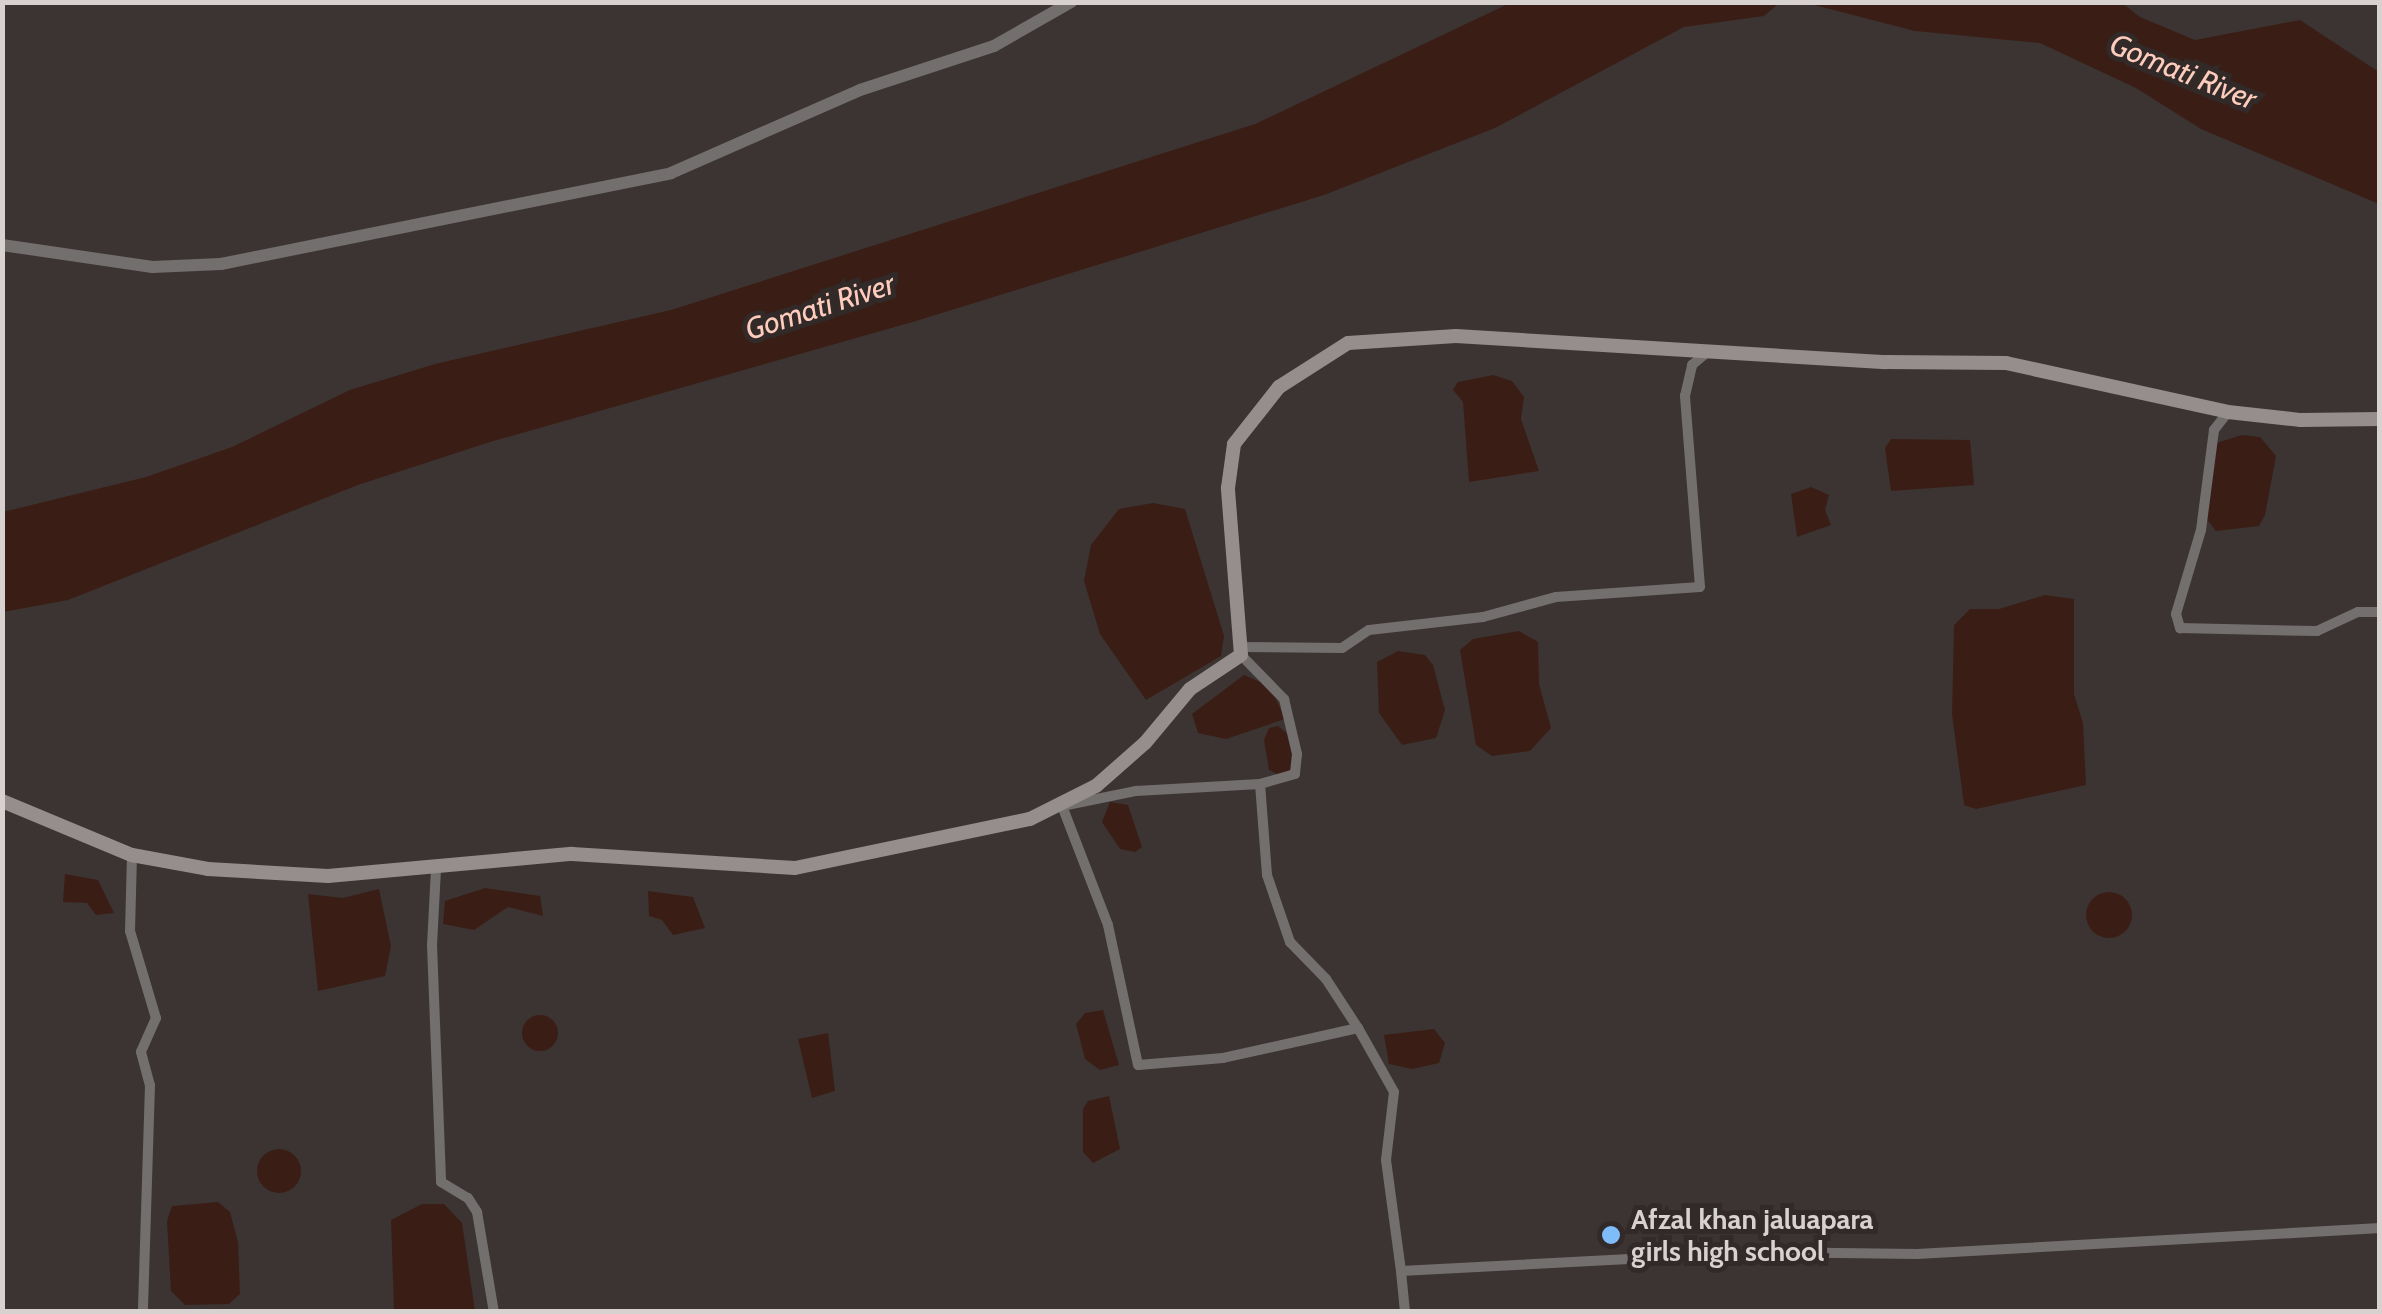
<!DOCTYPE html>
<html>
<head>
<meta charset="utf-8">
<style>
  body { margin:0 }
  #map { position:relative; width:2382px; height:1314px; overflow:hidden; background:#3c3432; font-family:Cabin,sans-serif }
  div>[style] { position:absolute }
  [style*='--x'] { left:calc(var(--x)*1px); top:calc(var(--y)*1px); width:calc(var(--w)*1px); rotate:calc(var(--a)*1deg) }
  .water>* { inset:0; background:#3a1e15 }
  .round { border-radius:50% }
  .minor>* { height:10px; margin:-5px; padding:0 5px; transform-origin:5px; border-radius:5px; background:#736f6e }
  .tertiary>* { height:12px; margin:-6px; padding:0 6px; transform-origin:6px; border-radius:6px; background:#736f6e }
  .secondary>* { height:14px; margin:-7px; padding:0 7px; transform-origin:7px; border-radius:7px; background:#958e8c }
  .dots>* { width:28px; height:28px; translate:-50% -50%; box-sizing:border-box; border:5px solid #322a28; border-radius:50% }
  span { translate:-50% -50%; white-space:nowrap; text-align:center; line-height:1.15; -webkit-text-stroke:10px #322a28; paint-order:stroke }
  .poi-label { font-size:28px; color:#d7d2d0; font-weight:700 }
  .left { translate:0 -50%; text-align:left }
  .water-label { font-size:30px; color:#feccbc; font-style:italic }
  .frame { position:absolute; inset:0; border:5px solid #d7d2d0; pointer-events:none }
</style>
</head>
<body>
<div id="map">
  <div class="water">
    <div style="clip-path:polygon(1510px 3px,2122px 3px,2140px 17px,2195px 40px,2300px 20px,2379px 72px,2379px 204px,2201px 129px,2136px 88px,2040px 43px,1915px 31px,1814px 5px,1777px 5px,1764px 16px,1684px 27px,1495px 128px,1324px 195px,916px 321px,490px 442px,358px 485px,68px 600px,3px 612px,3px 512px,146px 477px,232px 447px,350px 390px,435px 364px,671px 310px,1255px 124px)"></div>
    <div style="clip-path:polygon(1493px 375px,1512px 381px,1524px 397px,1521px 419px,1539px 471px,1469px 482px,1463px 402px,1453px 390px,1458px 382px)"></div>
    <div style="clip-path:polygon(2242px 435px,2260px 437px,2276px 456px,2265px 515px,2259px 526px,2216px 531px,2205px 517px,2213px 444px)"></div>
    <div style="clip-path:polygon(1891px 439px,1970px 440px,1974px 485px,1891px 491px,1885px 448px)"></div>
    <div style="clip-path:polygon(1811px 487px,1829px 495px,1825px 510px,1831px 525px,1797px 537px,1791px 494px)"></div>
    <div style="clip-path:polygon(1153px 503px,1185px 509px,1224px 636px,1221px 656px,1146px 700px,1100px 634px,1084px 581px,1091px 545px,1119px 509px)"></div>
    <div style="clip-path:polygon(2045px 595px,2074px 599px,2074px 694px,2083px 723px,2086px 785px,1976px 809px,1964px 805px,1952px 714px,1954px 625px,1970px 609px,1999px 609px)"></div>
    <div style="clip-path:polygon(1519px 631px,1538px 642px,1539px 684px,1551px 728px,1530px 751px,1492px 756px,1476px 745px,1460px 650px,1473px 639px)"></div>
    <div style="clip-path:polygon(1398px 651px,1425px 655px,1433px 665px,1445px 710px,1436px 738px,1402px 745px,1379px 713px,1377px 662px)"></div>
    <div style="clip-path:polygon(1244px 675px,1270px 686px,1285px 719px,1226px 739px,1198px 733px,1192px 714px)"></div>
    <div style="clip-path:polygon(1278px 726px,1292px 737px,1292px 769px,1279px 775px,1269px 770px,1264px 740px,1269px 728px)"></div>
    <div style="clip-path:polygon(1110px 802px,1128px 805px,1142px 847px,1135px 852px,1120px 849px,1102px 822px)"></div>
    <div style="clip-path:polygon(65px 874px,98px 880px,114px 913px,96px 915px,87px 903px,63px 902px)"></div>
    <div style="clip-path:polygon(485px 888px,540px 896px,543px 916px,508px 907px,474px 930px,443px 924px,445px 901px)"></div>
    <div style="clip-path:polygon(379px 889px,391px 946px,385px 976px,318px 991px,308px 894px,343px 898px)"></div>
    <div style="clip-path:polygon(648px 891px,693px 897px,705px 928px,673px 935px,662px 920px,649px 916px)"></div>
    <div class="round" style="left:2086px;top:892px;width:46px;height:46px"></div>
    <div style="clip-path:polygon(1103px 1010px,1119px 1065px,1100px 1070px,1085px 1059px,1076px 1024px,1085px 1013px)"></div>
    <div class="round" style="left:522px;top:1015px;width:36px;height:36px"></div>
    <div style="clip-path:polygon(1434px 1029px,1445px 1043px,1439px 1063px,1412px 1069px,1389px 1064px,1384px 1035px)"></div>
    <div style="clip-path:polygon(828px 1033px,835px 1091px,812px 1098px,798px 1039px)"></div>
    <div style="clip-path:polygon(1109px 1096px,1120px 1149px,1093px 1163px,1083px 1152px,1083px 1109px,1088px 1101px)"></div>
    <div class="round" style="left:257px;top:1149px;width:44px;height:44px"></div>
    <div style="clip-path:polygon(218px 1202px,230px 1212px,238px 1242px,240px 1294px,229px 1304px,185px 1305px,171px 1291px,167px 1221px,172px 1206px)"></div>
    <div style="clip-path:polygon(422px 1204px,444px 1204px,462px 1223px,475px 1311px,394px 1309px,391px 1220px)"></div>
  </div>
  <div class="minor">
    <div style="--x:2228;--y:412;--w:23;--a:128"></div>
    <div style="--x:2214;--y:430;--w:101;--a:97.4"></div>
    <div style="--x:2201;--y:530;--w:88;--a:106.6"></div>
    <div style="--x:2176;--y:614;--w:15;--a:74"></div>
    <div style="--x:2180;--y:628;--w:137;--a:1.3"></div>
    <div style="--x:2317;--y:631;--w:45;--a:-24.9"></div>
    <div style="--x:2358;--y:612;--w:22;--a:0"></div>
    <div style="--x:1242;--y:647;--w:100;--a:0.6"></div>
    <div style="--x:1342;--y:648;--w:32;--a:-34"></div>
    <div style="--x:1369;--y:630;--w:115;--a:-6.5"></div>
    <div style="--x:1483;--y:617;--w:76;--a:-15.3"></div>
    <div style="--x:1556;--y:597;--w:144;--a:-4"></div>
    <div style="--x:1700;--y:587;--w:192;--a:-94.5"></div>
    <div style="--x:1685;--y:396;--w:32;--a:-77"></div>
    <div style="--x:1692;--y:365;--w:23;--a:-40"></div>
    <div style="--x:1241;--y:655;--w:62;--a:45.7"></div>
    <div style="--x:1284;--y:699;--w:57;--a:76.7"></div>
    <div style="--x:1297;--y:754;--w:20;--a:96"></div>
    <div style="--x:1295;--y:774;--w:36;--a:164"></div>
    <div style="--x:132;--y:855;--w:76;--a:91.5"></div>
    <div style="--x:130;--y:931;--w:91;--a:73.4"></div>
    <div style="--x:156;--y:1018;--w:37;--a:114"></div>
    <div style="--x:141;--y:1052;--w:34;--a:75"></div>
    <div style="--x:150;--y:1085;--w:227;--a:91.8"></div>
    <div style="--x:436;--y:869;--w:76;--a:93"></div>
    <div style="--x:432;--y:945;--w:237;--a:87.8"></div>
    <div style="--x:441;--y:1182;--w:31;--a:31"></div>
    <div style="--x:468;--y:1198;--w:17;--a:57"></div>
    <div style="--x:477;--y:1212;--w:101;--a:80.4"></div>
    <div style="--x:1358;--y:1028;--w:138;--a:167.5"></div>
    <div style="--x:1223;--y:1058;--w:85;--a:175.3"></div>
    <div style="--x:1138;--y:1065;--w:143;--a:-102.1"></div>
    <div style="--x:1108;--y:925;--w:128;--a:-111.1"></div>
    <div style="--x:1062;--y:806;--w:76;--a:-11.5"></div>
    <div style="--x:1136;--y:791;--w:124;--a:-3.2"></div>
    <div style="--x:1260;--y:784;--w:91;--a:85.6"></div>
    <div style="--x:1267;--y:875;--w:71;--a:71.1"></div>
    <div style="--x:1290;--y:942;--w:52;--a:45.8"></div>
    <div style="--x:1326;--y:979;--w:59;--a:56.9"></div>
    <div style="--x:1358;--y:1028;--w:73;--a:60.6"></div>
    <div style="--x:1394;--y:1092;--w:68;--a:96.7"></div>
    <div style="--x:1386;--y:1160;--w:112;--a:82.3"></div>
    <div style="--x:1405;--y:1312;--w:41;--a:-95.6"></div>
    <div style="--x:1401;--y:1271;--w:367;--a:-3"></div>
    <div style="--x:1768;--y:1252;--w:149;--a:0.8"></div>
    <div style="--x:1917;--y:1254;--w:464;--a:-3.2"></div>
  </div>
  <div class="tertiary">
    <div style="--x:2;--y:245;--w:152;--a:8.3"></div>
    <div style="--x:152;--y:267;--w:69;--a:-2.5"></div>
    <div style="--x:221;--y:264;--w:459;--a:-11.4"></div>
    <div style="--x:671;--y:173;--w:206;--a:-23.7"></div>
    <div style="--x:860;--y:90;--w:141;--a:-18.2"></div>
    <div style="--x:994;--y:46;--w:89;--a:-29.7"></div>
  </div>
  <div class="secondary">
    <div style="--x:2;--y:801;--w:141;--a:22.6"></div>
    <div style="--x:132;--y:855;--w:77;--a:10.4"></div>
    <div style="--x:208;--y:869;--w:120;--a:3.3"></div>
    <div style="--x:328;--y:876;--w:245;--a:-5.2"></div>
    <div style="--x:572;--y:854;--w:223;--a:3.6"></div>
    <div style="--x:795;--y:868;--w:240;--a:-11.8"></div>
    <div style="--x:1030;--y:819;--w:74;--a:-26.6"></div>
    <div style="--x:1096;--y:786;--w:65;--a:-41.3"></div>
    <div style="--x:1145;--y:743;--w:70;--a:-50.2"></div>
    <div style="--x:1190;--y:689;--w:61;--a:-33.7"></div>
    <div style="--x:1241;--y:655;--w:168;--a:-94.5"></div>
    <div style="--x:1228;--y:488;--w:44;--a:-82.2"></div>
    <div style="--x:1234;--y:444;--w:73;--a:-51.7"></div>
    <div style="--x:1279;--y:387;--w:82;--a:-32.5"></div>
    <div style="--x:1348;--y:343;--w:108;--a:-3.7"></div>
    <div style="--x:1456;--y:336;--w:431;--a:3.5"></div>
    <div style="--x:1886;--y:362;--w:120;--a:0.5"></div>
    <div style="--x:2006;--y:363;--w:227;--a:12.4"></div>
    <div style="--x:2228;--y:412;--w:72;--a:6.3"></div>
    <div style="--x:2300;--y:420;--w:80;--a:-0.7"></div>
  </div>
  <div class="dots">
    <div style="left:1611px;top:1235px;background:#7fbdfa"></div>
  </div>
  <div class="poi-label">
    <span class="left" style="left:1631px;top:1235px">Afzal khan jaluapara<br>girls high school</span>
  </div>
  <div class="water-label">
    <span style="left:2183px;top:72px;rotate:22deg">Gomati River</span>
    <span style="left:820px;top:307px;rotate:-18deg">Gomati River</span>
  </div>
  <div class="frame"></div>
</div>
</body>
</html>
